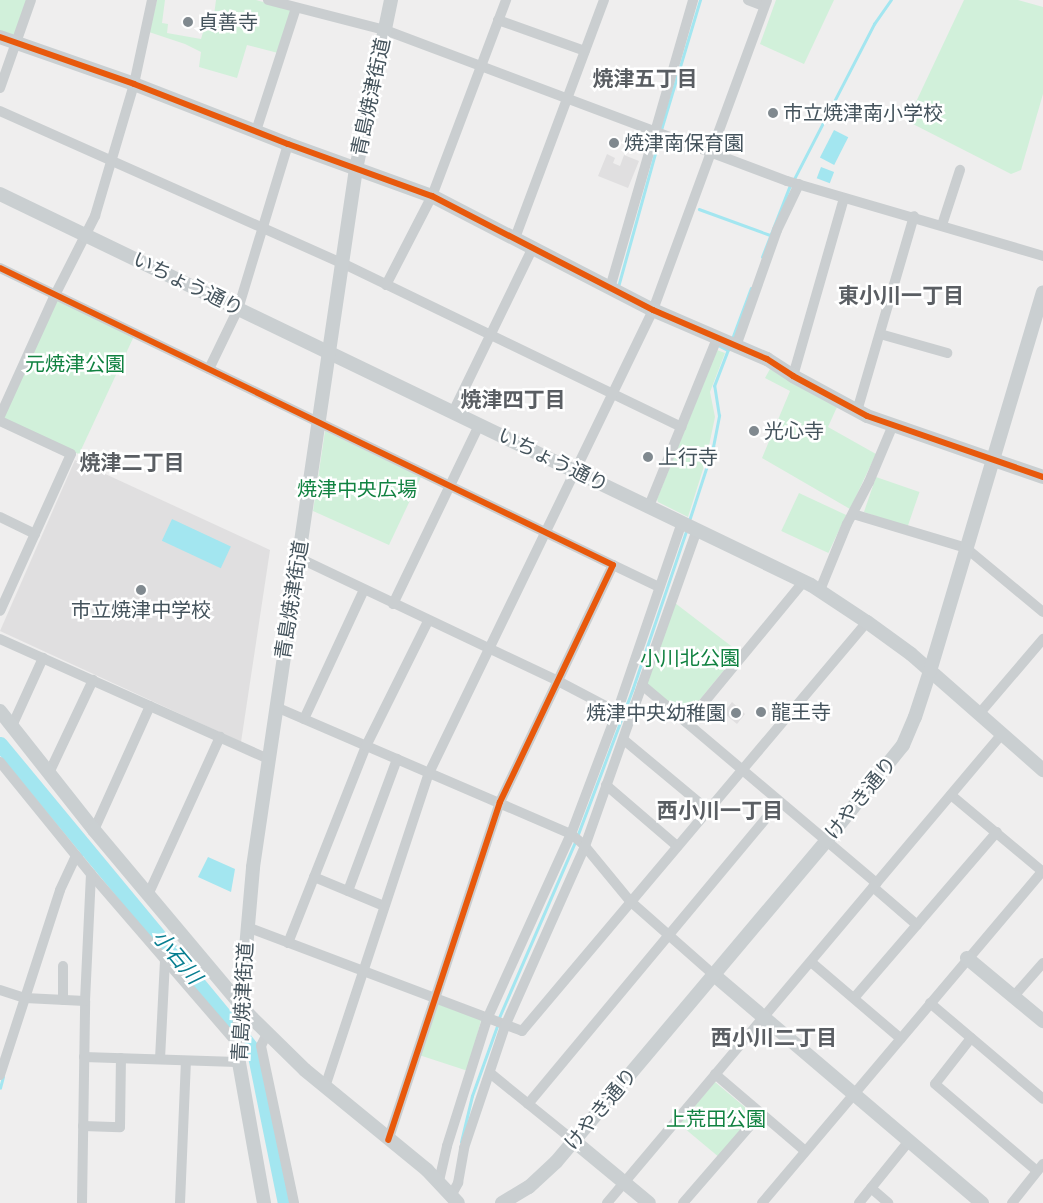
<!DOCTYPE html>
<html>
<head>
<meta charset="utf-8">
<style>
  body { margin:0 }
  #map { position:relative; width:1043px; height:1203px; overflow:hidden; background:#efeeee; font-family:Jost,"Noto Sans JP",sans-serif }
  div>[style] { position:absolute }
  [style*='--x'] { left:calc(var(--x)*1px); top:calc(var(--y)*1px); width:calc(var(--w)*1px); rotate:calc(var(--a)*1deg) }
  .education>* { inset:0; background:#e0dfe0 }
  .green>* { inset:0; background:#d1f0da; transform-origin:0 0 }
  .water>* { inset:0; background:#a3e6f0; transform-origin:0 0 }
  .stream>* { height:2.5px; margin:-1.25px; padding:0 1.25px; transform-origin:1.25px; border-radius:1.25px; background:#a3e6f0 }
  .river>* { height:15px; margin:-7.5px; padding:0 7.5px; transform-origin:7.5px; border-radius:7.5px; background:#a3e6f0 }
  .street>* { height:10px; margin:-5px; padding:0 5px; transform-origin:5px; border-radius:5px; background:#caced0 }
  .secondary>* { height:14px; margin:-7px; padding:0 7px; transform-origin:7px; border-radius:7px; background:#cacfd1 }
  .cycleway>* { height:6px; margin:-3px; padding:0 3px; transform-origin:3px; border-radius:3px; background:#e8590c }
  .dots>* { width:14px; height:14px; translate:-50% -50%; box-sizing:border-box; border:2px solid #fff; border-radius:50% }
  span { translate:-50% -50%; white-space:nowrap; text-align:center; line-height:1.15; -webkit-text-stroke:5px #fff; paint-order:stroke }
  .poi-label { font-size:20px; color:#44535c }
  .left { translate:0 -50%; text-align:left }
  .right { translate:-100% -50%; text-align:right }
  .street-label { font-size:20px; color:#44535c }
  .park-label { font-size:20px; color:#118241 }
  .neighbourhood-label { font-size:21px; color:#5a5e63; font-weight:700 }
  .water-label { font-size:21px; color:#067e91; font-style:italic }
</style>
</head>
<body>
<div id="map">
  <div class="education">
    <div style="clip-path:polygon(607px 154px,615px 158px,613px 163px,620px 166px,624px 155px,639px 161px,628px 188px,598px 176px)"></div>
    <div style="clip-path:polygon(75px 460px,270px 550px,241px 742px,0 631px)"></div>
    <div style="clip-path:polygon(732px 702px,745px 714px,737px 724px,726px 715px,727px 713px,725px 711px)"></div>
  </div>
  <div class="green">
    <div style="clip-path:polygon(0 0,28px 0,15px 36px,0 31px)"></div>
    <div style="clip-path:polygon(157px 0,165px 0,162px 23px,168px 24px,167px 33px,201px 39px,204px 29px,212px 30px,216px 0,256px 0,292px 10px,278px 53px,247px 45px,237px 78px,199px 67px,201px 52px,185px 44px,149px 32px)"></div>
    <div style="clip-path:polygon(776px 0,834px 0,804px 64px,760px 44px)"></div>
    <div style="clip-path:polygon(964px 0,1018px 0,1043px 7px,1043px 94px,1021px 170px,1011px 174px,907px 121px)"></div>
    <div style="left:56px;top:300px;width:86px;height:130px;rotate:25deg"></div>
    <div style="clip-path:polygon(717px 350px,725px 353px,710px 392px,715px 417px,706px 460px,688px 517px,658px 502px,657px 499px)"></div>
    <div style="clip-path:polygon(770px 369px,837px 407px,828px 427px,876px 454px,850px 509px,762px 458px,790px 391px,765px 378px)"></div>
    <div style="clip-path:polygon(325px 431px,421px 477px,389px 545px,313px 511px)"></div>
    <div style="left:876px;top:477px;width:46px;height:37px;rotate:19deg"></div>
    <div style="left:799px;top:493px;width:52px;height:42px;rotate:25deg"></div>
    <div style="clip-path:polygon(675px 603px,739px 652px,688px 714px,683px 714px,648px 685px,646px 681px)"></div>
    <div style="clip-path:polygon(438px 1004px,481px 1020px,468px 1071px,419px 1055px,436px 1006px)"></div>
    <div style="left:715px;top:1082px;width:50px;height:55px;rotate:40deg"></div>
  </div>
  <div class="water">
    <div style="left:834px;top:130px;width:16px;height:31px;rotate:27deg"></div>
    <div style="left:821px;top:167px;width:14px;height:12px;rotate:21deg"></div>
    <div style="left:172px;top:519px;width:65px;height:24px;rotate:25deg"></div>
    <div style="clip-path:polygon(208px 857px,235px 869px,231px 892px,198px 877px)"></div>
  </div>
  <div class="stream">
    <div style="--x:661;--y:130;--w:136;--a:-73.3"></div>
    <div style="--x:793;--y:181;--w:177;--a:-62.7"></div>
    <div style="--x:874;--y:24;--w:29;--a:-55"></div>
    <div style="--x:699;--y:209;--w:76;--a:20.1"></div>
    <div style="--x:762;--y:257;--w:77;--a:-68.7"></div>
    <div style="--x:618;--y:287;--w:157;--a:-74.5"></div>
    <div style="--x:732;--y:339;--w:54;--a:-69.6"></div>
    <div style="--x:718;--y:345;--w:11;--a:27"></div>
    <div style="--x:689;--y:521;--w:78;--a:-72"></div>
    <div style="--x:713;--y:447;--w:32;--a:-79"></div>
    <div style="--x:719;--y:416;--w:30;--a:-99"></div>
    <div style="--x:714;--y:386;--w:42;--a:-69"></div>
    <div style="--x:577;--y:837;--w:159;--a:-69.4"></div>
    <div style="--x:633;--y:688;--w:166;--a:-71.3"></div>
    <div style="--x:81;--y:855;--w:7;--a:-56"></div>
    <div style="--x:498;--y:1020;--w:194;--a:-66.6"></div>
    <div style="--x:0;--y:1088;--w:11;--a:-75"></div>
    <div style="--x:461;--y:1142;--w:47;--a:-76.6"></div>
    <div style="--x:472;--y:1096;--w:74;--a:-70.3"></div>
  </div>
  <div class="river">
    <div style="--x:0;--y:744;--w:398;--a:50.4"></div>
    <div style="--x:254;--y:1051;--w:155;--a:78.5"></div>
  </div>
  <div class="street">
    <div style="--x:268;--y:0;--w:121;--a:14.4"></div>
    <div style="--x:385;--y:30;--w:429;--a:20.6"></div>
    <div style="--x:787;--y:181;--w:267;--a:16.3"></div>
    <div style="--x:748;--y:0;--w:17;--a:21"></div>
    <div style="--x:498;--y:20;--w:92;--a:19.6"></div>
    <div style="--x:0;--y:88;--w:93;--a:-70.6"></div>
    <div style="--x:0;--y:111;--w:374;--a:24"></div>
    <div style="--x:342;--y:263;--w:377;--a:25.8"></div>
    <div style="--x:256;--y:131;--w:129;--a:-72"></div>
    <div style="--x:942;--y:225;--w:58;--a:-71.9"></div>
    <div style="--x:515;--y:238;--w:254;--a:-69.5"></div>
    <div style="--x:0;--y:268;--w:681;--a:25.85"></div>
    <div style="--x:613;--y:565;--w:263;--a:115.5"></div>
    <div style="--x:500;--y:802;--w:356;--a:108.3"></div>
    <div style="--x:386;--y:285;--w:100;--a:-62.7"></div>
    <div style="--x:432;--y:196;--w:210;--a:-69.3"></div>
    <div style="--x:610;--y:288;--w:300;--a:-73.9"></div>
    <div style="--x:880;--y:334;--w:70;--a:15.8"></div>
    <div style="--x:736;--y:346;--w:123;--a:-70.5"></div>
    <div style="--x:777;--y:230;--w:51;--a:-64.4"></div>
    <div style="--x:209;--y:369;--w:67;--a:-64.2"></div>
    <div style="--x:238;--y:309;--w:172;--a:-73.1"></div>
    <div style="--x:793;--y:376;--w:185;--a:-74"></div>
    <div style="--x:857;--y:411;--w:203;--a:-73.7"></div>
    <div style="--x:453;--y:412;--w:183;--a:-64.1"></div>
    <div style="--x:0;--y:416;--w:133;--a:-65.6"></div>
    <div style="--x:55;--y:295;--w:89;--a:-63.1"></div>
    <div style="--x:95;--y:216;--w:138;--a:-73.5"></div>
    <div style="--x:134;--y:84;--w:86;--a:-77.9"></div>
    <div style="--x:0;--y:421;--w:78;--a:24.9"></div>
    <div style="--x:71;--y:454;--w:172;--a:114.3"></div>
    <div style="--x:649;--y:506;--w:183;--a:-67.9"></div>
    <div style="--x:853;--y:514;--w:118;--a:16.7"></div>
    <div style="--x:966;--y:548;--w:100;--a:39.7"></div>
    <div style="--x:0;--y:517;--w:39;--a:26"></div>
    <div style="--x:299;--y:558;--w:287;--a:25.4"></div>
    <div style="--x:558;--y:681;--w:67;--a:27.7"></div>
    <div style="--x:613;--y:565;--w:51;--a:25.6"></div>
    <div style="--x:820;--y:590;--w:71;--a:-67.8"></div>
    <div style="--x:847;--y:524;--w:47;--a:-62.4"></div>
    <div style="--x:869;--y:482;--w:62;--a:-67.2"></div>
    <div style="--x:393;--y:604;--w:199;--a:-64.3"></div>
    <div style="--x:0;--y:639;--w:294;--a:24.1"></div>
    <div style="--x:642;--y:685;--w:307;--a:40.2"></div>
    <div style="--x:276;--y:707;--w:321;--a:23.3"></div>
    <div style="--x:571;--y:834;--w:16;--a:40"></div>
    <div style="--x:583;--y:844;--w:74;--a:50.5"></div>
    <div style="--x:630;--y:901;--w:112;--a:41.4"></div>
    <div style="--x:979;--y:714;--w:99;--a:-49.5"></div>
    <div style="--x:304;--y:719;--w:142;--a:-65.1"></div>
    <div style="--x:687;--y:723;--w:184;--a:-50.5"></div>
    <div style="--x:12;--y:726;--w:75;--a:-65.5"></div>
    <div style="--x:624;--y:740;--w:109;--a:39.8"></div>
    <div style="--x:0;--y:762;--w:144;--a:50.9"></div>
    <div style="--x:91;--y:874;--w:223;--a:49.2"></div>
    <div style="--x:49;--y:773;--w:103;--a:-64.7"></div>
    <div style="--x:606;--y:785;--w:94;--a:40.7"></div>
    <div style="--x:951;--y:795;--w:120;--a:39.9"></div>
    <div style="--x:94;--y:830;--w:136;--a:-65.7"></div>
    <div style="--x:314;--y:877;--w:76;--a:22.5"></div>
    <div style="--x:873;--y:887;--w:58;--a:40.8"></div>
    <div style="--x:348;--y:891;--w:141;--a:-69.6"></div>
    <div style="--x:148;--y:895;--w:174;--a:-65.5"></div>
    <div style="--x:247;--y:927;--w:294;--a:20.7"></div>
    <div style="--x:522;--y:1031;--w:535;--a:-49.85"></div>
    <div style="--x:288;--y:943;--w:212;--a:-68.4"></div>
    <div style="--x:366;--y:746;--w:140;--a:-63.6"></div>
    <div style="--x:811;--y:962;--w:118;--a:40.5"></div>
    <div style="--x:0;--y:990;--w:26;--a:18"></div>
    <div style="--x:25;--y:998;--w:60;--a:2.9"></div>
    <div style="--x:1014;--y:996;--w:44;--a:-48.7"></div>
    <div style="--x:854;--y:998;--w:219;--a:-49.3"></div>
    <div style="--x:63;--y:1000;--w:34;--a:-90"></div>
    <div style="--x:930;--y:1003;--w:148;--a:40.3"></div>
    <div style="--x:267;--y:1034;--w:13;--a:117"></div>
    <div style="--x:261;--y:1046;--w:160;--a:78.1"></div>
    <div style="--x:971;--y:1038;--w:58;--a:128"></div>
    <div style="--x:935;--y:1084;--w:134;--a:40.5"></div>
    <div style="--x:84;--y:1057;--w:153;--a:1.9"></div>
    <div style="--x:160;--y:1059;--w:99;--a:-87.1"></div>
    <div style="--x:490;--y:1073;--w:108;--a:39"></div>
    <div style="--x:715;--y:1074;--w:118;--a:40.5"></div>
    <div style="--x:0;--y:1075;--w:194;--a:-72"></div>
    <div style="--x:60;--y:890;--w:38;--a:-65"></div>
    <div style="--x:325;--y:1087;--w:331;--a:-71.7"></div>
    <div style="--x:429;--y:773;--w:514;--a:-64.18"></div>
    <div style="--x:653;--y:310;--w:330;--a:-69.8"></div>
    <div style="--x:528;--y:1104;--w:393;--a:-50.2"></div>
    <div style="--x:83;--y:1126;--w:37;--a:2"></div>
    <div style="--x:120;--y:1127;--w:69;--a:-89.2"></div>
    <div style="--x:439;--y:1181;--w:36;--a:-77"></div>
    <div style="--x:447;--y:1146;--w:133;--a:-72.5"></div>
    <div style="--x:487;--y:1019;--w:203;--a:-65.6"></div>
    <div style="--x:571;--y:834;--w:130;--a:-69.3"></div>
    <div style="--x:617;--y:712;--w:201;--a:-71.1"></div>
    <div style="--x:871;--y:1188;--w:23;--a:41"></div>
    <div style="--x:452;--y:1194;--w:13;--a:-61"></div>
    <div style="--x:458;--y:1183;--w:36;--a:-80"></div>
    <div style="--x:464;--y:1148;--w:129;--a:-71.4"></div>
    <div style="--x:505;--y:1026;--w:197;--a:-66"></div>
    <div style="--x:585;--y:846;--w:336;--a:-70.5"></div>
    <div style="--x:82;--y:1203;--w:202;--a:-89.1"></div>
    <div style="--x:85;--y:1001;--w:127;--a:-87.3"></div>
    <div style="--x:180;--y:1203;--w:142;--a:-87.6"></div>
    <div style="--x:607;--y:1203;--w:613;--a:-49.9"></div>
    <div style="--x:683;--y:1203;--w:118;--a:-49.1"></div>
    <div style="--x:762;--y:1203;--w:435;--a:-49.8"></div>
    <div style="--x:859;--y:1203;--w:80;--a:-51.1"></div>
    <div style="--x:1012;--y:1203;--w:50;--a:-51.5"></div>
  </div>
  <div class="secondary">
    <div style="--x:0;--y:37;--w:142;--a:19.3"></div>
    <div style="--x:134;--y:84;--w:165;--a:21.3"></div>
    <div style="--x:288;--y:144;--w:153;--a:19.9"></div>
    <div style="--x:432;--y:196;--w:249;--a:27.3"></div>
    <div style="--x:653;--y:310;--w:124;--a:23.3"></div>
    <div style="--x:767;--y:359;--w:31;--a:33"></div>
    <div style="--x:793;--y:376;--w:84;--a:28.4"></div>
    <div style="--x:867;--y:416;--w:186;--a:19.1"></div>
    <div style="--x:0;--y:194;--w:900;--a:25.74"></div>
    <div style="--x:811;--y:585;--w:67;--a:33.5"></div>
    <div style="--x:867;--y:622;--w:54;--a:36"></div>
    <div style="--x:911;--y:654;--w:176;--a:41.3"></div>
    <div style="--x:0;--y:711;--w:152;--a:51.7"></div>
    <div style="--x:94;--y:830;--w:246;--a:50"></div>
    <div style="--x:252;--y:1018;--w:74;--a:44.5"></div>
    <div style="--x:305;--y:1070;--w:158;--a:39.3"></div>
    <div style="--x:427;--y:1170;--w:45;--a:46.8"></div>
    <div style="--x:967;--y:958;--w:99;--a:39.7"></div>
    <div style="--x:714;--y:975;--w:352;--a:40.4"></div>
    <div style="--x:574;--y:1141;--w:97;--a:39.6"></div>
    <div style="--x:264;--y:1203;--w:154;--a:-100.1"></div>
    <div style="--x:237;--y:1051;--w:185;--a:-85"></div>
    <div style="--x:253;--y:867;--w:706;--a:-81.61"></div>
    <div style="--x:356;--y:169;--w:173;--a:-78.3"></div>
    <div style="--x:502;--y:1203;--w:31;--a:-31"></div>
    <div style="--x:529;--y:1187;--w:37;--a:-43"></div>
    <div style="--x:556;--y:1162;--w:419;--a:-49.9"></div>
    <div style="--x:826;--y:841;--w:123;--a:-51.3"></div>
    <div style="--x:903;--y:745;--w:30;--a:-67"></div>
    <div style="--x:915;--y:717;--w:48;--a:-71.9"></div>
    <div style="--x:930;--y:671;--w:395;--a:-73.4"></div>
  </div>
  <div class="cycleway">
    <div style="--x:0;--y:37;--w:142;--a:19.3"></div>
    <div style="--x:134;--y:84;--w:165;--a:21.3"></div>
    <div style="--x:288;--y:144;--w:153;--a:19.9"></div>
    <div style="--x:432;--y:196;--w:249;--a:27.3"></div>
    <div style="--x:653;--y:310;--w:124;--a:23.3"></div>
    <div style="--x:767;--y:359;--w:31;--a:33"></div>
    <div style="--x:793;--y:376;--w:84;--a:28.4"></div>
    <div style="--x:867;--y:416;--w:186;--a:19.1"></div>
    <div style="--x:0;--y:268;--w:681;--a:25.85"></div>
    <div style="--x:613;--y:565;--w:263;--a:115.5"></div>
    <div style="--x:500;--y:802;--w:356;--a:108.3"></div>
  </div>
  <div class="dots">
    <div style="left:188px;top:22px;background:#80898f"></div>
    <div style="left:773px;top:113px;background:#80898f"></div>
    <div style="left:614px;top:143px;background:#80898f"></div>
    <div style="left:754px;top:431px;background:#80898f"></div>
    <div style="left:648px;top:457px;background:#80898f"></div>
    <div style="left:141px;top:590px;background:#80898f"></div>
    <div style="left:761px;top:712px;background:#80898f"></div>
    <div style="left:736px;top:713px;background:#80898f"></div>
  </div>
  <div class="poi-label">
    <span class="left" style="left:198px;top:22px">貞善寺</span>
    <span class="left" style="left:783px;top:113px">市立焼津南小学校</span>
    <span class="left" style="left:624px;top:143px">焼津南保育園</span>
    <span class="left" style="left:764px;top:431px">光心寺</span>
    <span class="left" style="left:658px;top:457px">上行寺</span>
    <span style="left:141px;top:610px">市立焼津中学校</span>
    <span class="left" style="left:771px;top:712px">龍王寺</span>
    <span class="right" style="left:726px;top:713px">焼津中央幼稚園</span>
  </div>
  <div class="street-label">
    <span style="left:371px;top:97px;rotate:-78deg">青島焼津街道</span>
    <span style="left:188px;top:284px;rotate:26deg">いちょう通り</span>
    <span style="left:553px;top:460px;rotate:26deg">いちょう通り</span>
    <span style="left:292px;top:600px;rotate:-81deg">青島焼津街道</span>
    <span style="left:861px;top:798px;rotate:-51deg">けやき通り</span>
    <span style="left:243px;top:1002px;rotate:-87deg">青島焼津街道</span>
    <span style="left:601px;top:1109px;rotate:-50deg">けやき通り</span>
  </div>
  <div class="park-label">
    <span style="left:75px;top:364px">元焼津公園</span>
    <span style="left:357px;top:489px">焼津中央広場</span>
    <span style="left:690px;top:658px">小川北公園</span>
    <span style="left:716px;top:1119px">上荒田公園</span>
  </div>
  <div class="neighbourhood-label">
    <span style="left:645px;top:79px">焼津五丁目</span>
    <span style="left:901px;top:296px">東小川一丁目</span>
    <span style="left:513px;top:400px">焼津四丁目</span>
    <span style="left:132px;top:463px">焼津二丁目</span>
    <span style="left:720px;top:811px">西小川一丁目</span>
    <span style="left:774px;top:1038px">西小川二丁目</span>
  </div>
  <div class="water-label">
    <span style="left:177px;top:957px;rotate:50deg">小石川</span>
  </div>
</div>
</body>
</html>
